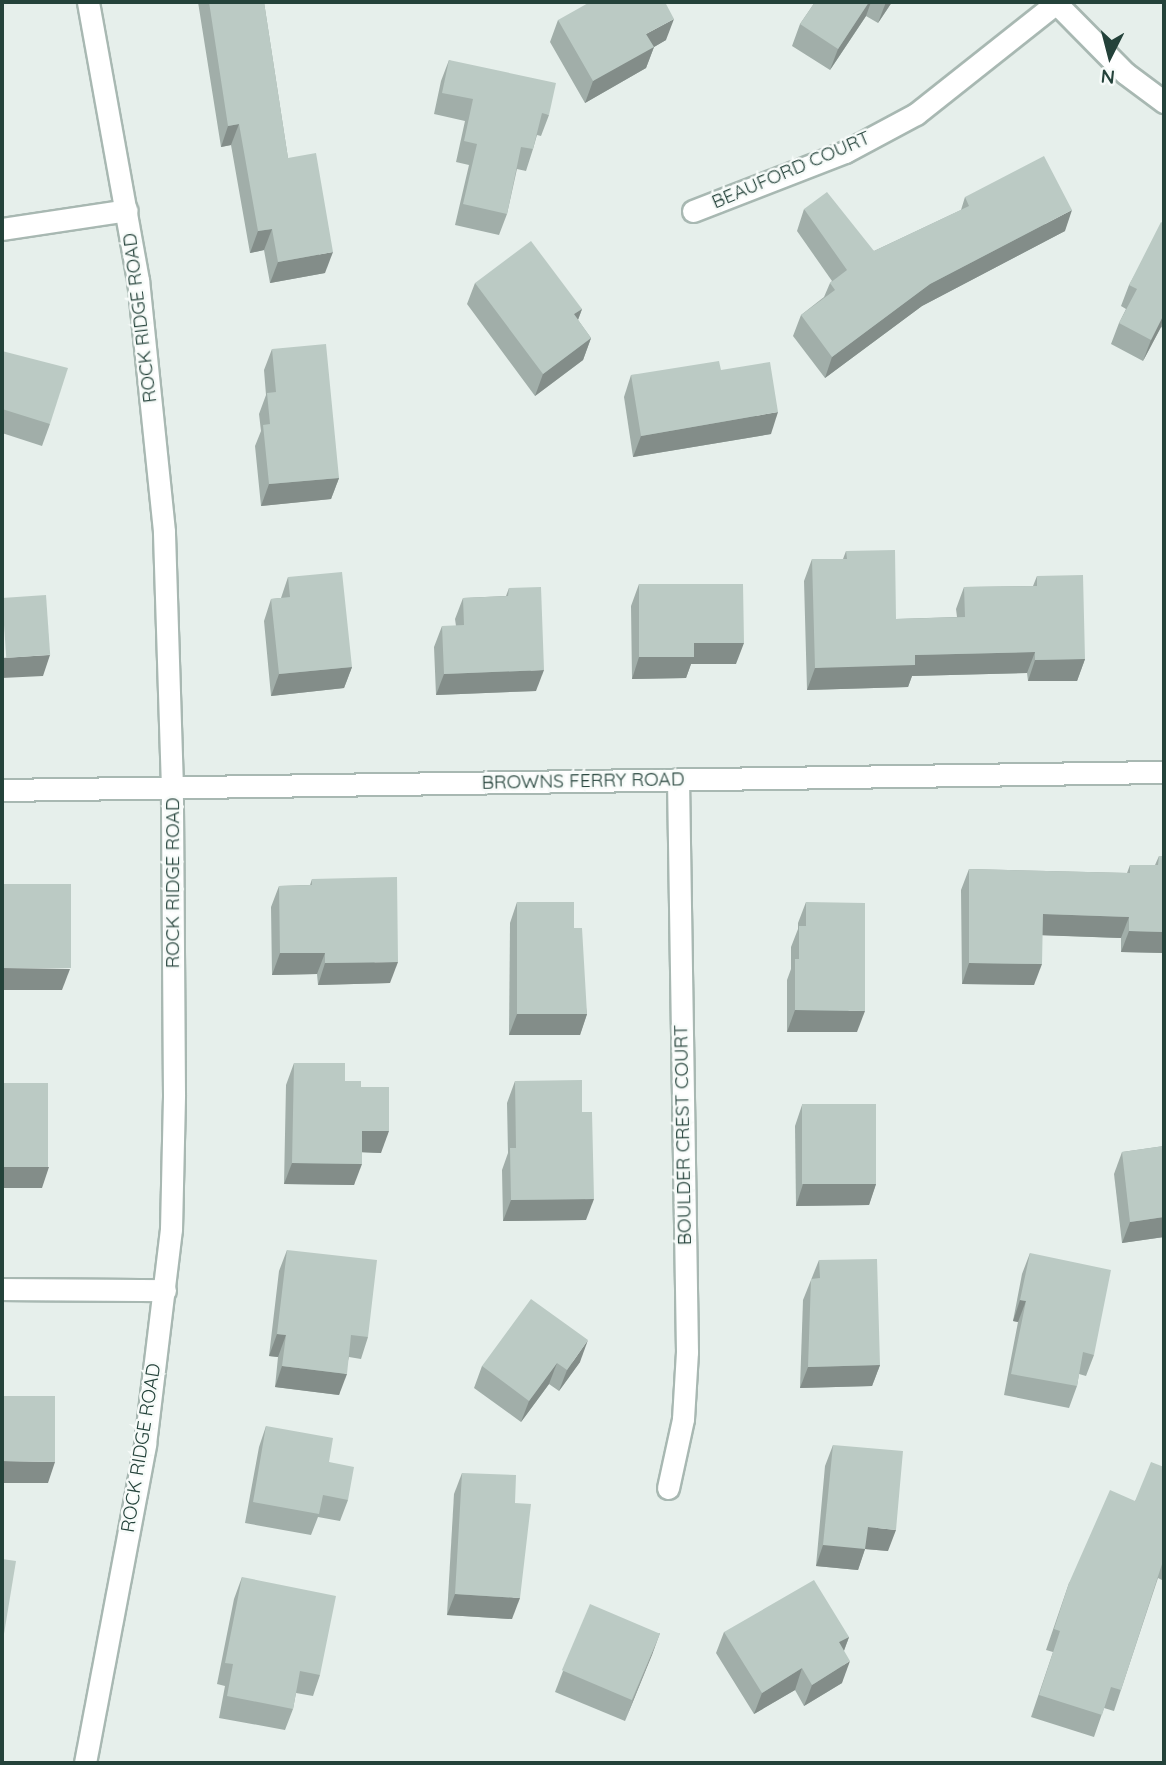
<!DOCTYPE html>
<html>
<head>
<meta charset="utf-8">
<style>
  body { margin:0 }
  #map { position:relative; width:1166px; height:1765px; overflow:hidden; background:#e6efeb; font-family:Quicksand,sans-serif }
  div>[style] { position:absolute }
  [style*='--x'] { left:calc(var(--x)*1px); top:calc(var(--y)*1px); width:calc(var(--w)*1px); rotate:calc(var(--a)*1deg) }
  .roads { filter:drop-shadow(2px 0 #a8b8b2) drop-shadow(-2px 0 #a8b8b2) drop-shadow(0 2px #a8b8b2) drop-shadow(0 -2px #a8b8b2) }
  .minor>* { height:21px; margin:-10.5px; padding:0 10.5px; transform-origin:10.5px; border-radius:10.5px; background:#fff }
  .wall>* { inset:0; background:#a1aea9 }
  .shaded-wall>* { inset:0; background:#838d89 }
  .building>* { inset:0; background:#bbcac4; transform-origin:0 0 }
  span { translate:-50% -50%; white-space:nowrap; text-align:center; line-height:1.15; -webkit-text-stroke:5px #f7fbf9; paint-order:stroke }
  .street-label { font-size:19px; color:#24423a }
  .frame { position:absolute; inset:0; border:4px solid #24423a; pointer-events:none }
  .north { position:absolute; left:1075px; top:21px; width:70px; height:70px; -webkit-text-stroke:5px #f7fbf9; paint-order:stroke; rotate:186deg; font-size:19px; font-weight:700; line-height:28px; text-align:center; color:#24423a }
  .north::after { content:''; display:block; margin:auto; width:24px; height:32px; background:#24423a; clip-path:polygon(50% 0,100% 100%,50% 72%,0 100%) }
</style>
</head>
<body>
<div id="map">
  <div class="roads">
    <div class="minor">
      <div style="--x:1055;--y:2;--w:100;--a:45.4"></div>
      <div style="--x:1125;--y:73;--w:49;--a:36.6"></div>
      <div style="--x:693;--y:211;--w:163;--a:-21.2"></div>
      <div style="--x:845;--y:152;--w:81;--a:-28.2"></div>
      <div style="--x:916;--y:114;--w:179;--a:-38.4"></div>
      <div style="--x:2;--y:229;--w:126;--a:-8.6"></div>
      <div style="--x:2;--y:790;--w:1162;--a:-0.89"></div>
      <div style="--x:2;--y:1289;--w:163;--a:0.4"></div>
      <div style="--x:668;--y:1488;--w:71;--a:-77.7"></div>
      <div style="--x:683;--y:1419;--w:67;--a:-86.6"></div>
      <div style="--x:687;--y:1352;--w:573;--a:-90.9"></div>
      <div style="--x:85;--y:1763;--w:325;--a:-79.3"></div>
      <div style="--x:145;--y:1444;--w:217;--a:-83.1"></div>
      <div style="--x:171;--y:1229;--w:135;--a:-88.7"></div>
      <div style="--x:174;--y:1094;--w:306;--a:-90.4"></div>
      <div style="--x:172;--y:788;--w:257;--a:-91.8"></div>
      <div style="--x:164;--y:531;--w:252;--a:-95.9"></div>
      <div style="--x:138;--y:280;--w:282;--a:-100.2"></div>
    </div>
  </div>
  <div class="wall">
    <div style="clip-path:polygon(198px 2px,264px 2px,288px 158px,325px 273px,270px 283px,264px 250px,250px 253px,231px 145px,221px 147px)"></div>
    <div style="clip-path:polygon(815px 2px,892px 2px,878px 23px,866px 16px,830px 70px,792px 46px,800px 24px)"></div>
    <div style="clip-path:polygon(558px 20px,666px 40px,654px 47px,646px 68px,585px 103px,550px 42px)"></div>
    <div style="clip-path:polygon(449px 60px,549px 115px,541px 136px,537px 135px,533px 149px,526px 171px,517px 169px,507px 214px,499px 235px,455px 225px,469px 165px,456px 162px,465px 121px,434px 114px,441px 81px)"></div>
    <div style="clip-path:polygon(965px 197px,1065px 231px,922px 306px,825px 378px,793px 336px,801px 315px,824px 297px,830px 283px,832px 281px,797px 231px,804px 209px,874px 251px,961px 210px)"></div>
    <div style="clip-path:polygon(1164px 224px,1164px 329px,1161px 327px,1143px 361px,1111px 344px,1119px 323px,1126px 309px,1121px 306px,1129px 285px)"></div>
    <div style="clip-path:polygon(475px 283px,582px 309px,578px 320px,591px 338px,583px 360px,535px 396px,467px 304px)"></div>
    <div style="clip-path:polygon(272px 349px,339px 478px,331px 499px,261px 506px,255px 446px,261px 431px,259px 414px,266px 395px,264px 370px)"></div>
    <div style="clip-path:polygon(2px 351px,50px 424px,42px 446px,2px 433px)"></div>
    <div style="clip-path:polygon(721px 370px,771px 434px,633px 457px,624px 397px,631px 375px)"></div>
    <div style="clip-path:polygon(846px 551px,896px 619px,957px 617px,956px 609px,964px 587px,1033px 586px,1037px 576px,1085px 659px,1077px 681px,1028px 681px,1027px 673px,912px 676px,908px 687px,807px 690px,804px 581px,812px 559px,843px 559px)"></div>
    <div style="clip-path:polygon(288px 577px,352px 667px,344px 688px,271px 696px,264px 621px,271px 599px,281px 598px)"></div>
    <div style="clip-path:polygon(639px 584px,736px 664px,691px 664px,686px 678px,632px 679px,631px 606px)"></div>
    <div style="clip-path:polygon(509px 588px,536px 691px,436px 695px,434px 647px,442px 626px,456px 626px,455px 619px,463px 598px,506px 596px)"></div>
    <div style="clip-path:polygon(1159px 856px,1164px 856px,1164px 953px,1121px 952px,1121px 938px,1042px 935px,1034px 985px,962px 984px,961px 890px,969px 869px,1127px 873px,1130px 865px,1155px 865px)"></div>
    <div style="clip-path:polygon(312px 879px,390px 983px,318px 985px,317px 974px,272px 975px,271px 907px,279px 886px,310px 885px)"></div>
    <div style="clip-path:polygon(517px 902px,574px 928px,587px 1014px,580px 1035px,509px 1035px,510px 923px)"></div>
    <div style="clip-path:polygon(806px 902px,857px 1032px,787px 1032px,787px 980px,791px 969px,791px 947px,798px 929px,798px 923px)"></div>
    <div style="clip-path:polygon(294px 1063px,361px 1087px,381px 1153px,362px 1152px,354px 1185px,284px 1184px,286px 1085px)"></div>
    <div style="clip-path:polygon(515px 1081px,582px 1112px,586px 1220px,503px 1221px,502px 1170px,508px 1153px,507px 1103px)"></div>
    <div style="clip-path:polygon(802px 1105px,876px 1184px,869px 1205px,796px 1206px,795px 1126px)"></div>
    <div style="clip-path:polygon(1164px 1146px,1164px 1237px,1122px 1243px,1114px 1174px,1122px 1152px)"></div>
    <div style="clip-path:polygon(287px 1250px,368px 1337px,361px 1359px,349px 1357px,339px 1395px,275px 1387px,278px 1357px,269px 1356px,279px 1271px)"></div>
    <div style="clip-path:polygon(1030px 1253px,1094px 1355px,1086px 1376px,1079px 1374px,1077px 1386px,1069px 1408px,1004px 1395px,1018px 1322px,1013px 1321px,1022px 1274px)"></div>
    <div style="clip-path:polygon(819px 1260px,880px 1365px,872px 1386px,800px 1388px,803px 1300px)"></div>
    <div style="clip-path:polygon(580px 1362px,559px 1391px,549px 1384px,521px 1422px,474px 1388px,482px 1366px)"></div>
    <div style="clip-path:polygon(266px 1426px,329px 1462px,348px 1500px,340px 1521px,318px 1517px,311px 1535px,245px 1523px,259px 1447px)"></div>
    <div style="clip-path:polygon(833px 1445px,888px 1551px,865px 1549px,858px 1570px,816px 1566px,825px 1466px)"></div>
    <div style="clip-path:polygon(1164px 1467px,1164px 1581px,1158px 1578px,1114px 1711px,1104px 1708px,1094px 1737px,1031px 1717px,1053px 1652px,1046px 1650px,1069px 1583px,1135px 1501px)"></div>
    <div style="clip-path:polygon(462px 1473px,515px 1503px,512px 1619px,447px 1615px,454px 1494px)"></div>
    <div style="clip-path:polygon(242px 1577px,320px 1675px,313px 1696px,296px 1693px,293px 1709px,285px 1730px,219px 1718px,225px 1686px,217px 1684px,234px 1599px)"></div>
    <div style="clip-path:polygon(724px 1632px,849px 1637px,844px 1651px,842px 1683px,804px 1706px,795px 1690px,754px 1714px,716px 1653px)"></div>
    <div style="clip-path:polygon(660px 1633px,625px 1721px,555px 1692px,563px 1671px)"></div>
  </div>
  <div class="shaded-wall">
    <div style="clip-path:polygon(869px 2px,871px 2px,866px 16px,830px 70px,838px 49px)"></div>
    <div style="clip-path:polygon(886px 2px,892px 2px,878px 23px)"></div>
    <div style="clip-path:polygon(674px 19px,666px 40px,654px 47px,646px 68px,585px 103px,593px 81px,646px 34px)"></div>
    <div style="clip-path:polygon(239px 124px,231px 145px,221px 147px,228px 126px)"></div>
    <div style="clip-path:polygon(1072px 210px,1065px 231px,922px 306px,825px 378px,832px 357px,930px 284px)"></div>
    <div style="clip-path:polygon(272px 229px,264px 250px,250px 253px,258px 231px)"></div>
    <div style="clip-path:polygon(333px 252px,325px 273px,270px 283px,278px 262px)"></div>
    <div style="clip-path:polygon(582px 309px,574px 330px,574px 314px)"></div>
    <div style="clip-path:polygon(1164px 314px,1161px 327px,1143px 361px,1151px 340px)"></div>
    <div style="clip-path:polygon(591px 338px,583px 360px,535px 396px,543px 374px)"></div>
    <div style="clip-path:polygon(778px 412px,771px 434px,633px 457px,641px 436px)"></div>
    <div style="clip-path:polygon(339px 478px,331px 499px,261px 506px,269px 484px)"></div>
    <div style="clip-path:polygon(694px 643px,744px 643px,736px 664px,691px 664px,686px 678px,632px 679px,639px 657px)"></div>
    <div style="clip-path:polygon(1035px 652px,1027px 673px,912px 676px,908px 687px,807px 690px,815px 668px,915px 655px)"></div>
    <div style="clip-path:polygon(50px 655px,43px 676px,2px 678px,2px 658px)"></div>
    <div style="clip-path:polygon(1085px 659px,1077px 681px,1028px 681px,1035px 660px)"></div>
    <div style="clip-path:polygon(352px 667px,344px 688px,271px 696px,279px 674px)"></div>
    <div style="clip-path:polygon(544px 670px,536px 691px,436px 695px,444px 674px)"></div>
    <div style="clip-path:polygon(1043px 914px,1129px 917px,1121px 938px,1035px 935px)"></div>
    <div style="clip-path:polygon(1129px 931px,1164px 932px,1164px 953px,1121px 952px)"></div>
    <div style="clip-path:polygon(280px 953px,325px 953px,317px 974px,272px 975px)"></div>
    <div style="clip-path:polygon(398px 962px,390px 983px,318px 985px,325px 963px)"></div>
    <div style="clip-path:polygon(969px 963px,1042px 964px,1034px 985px,962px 984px)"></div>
    <div style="clip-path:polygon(2px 968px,70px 969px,62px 990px,2px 990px)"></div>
    <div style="clip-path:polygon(795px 1010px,865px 1011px,857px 1032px,787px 1032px)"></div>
    <div style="clip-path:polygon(517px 1014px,587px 1014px,580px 1035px,509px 1035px)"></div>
    <div style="clip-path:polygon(362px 1131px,389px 1131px,381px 1153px,355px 1152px)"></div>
    <div style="clip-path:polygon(292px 1163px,362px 1164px,354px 1185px,284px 1184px)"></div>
    <div style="clip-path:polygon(2px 1167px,49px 1167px,42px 1188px,2px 1188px)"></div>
    <div style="clip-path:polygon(803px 1184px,876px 1184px,869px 1205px,796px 1206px)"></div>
    <div style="clip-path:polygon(594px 1199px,586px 1220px,503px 1221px,511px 1200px)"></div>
    <div style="clip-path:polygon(1164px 1217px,1164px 1237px,1122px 1243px,1130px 1222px)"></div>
    <div style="clip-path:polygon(1020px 1300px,1026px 1301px,1018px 1322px,1013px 1321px)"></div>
    <div style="clip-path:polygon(277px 1334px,286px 1335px,278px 1357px,269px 1356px)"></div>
    <div style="clip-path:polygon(588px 1340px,580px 1362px,559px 1391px,567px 1370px)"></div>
    <div style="clip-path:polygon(557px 1363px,549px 1384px,521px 1422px,529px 1401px)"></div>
    <div style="clip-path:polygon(880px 1365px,872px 1386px,800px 1388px,808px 1367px)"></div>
    <div style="clip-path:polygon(282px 1366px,347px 1374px,339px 1395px,275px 1387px)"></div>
    <div style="clip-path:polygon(2px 1461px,55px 1462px,48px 1483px,2px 1483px)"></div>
    <div style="clip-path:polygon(868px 1527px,896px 1530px,888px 1551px,865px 1549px,858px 1570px,816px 1566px,823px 1545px)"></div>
    <div style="clip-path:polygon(455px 1594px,520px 1598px,512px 1619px,447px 1615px)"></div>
    <div style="clip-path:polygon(660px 1633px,652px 1655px,625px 1721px,633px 1700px)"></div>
    <div style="clip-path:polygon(849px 1637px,841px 1658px,839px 1642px)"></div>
    <div style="clip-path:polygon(850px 1661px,842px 1683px,804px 1706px,812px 1685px)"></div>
    <div style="clip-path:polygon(802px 1668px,795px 1690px,754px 1714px,762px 1693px)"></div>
  </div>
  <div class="building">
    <div style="clip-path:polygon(209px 2px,264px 2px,288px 158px,316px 153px,333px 252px,278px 262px,272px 229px,258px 231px,239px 124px,228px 126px)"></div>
    <div style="clip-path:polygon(590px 2px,665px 2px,674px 19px,646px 34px,654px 47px,593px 81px,558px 20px)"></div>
    <div style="clip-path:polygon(815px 2px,869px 2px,838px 49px,800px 24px)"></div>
    <div style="clip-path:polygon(449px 60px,556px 83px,549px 115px,542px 113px,533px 149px,521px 147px,507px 214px,463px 204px,477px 144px,464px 141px,473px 99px,442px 93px)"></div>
    <div style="clip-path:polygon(1044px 156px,1072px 210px,930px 284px,832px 357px,801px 315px,835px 290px,830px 283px,847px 270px,804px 209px,827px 192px,874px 251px,969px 206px,965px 197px)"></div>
    <div style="clip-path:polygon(1161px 222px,1164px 224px,1164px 314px,1151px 340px,1119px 323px,1137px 289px,1129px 285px)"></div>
    <div style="clip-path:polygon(531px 241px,582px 309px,574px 314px,591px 338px,543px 374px,475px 283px)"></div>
    <div style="clip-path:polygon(326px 344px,339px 478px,269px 484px,263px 425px,270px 424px,267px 393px,276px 392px,272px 349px)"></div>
    <div style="clip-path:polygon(2px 351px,68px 368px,50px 424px,2px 409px)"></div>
    <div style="clip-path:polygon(719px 361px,721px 370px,770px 362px,778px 412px,641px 436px,631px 375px)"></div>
    <div style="clip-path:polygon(895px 550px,896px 619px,965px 617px,964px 587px,1037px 586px,1037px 576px,1083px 575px,1085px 659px,1035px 660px,1035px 652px,915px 655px,915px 665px,815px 668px,812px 559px,847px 559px,846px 551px)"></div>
    <div style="clip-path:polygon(342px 572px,352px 667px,279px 674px,271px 599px,290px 597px,288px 577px)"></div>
    <div style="clip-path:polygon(639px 584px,743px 584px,744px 643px,694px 643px,694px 657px,639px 657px)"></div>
    <div style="clip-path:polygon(541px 587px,544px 670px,444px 674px,442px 626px,464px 625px,463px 598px,508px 596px,509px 588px)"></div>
    <div style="left:46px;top:595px;width:60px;height:44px;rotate:86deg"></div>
    <div style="clip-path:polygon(1159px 856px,1164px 856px,1164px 932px,1129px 931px,1129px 917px,1043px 914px,1042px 964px,969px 963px,969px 869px,1130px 873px,1130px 865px,1158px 865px)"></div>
    <div style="clip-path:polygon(397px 877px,398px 962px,325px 963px,325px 953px,280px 953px,279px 886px,312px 885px,312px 879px)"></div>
    <div style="left:2px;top:884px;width:69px;height:84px"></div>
    <div style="clip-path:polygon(517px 902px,574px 902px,574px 928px,582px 928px,587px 1014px,517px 1014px)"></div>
    <div style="clip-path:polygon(806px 902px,865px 903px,865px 1011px,795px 1010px,795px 959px,799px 959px,799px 926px,806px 926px)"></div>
    <div style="clip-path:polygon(294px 1063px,345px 1063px,345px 1081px,361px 1081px,361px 1087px,389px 1087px,389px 1131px,362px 1131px,362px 1164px,292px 1163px)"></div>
    <div style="clip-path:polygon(582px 1080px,582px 1112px,592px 1112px,594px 1199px,511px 1200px,510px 1148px,516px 1148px,515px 1081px)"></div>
    <div style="left:2px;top:1083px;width:46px;height:84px"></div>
    <div style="left:876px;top:1104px;width:80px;height:74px;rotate:90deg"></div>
    <div style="clip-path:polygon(1164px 1146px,1164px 1217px,1130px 1222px,1122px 1152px)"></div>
    <div style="clip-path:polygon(287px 1250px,377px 1260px,368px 1337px,351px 1335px,347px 1374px,282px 1366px,286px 1335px,277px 1334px)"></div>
    <div style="clip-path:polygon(1030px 1253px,1111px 1270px,1094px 1355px,1083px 1352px,1077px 1386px,1011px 1374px,1026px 1301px,1020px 1300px)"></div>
    <div style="clip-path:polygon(877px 1259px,880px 1365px,808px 1367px,811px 1279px,820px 1278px,819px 1260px)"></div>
    <div style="clip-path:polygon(531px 1299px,588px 1340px,567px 1370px,557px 1363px,529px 1401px,482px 1366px)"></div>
    <div style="clip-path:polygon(2px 1389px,2px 1396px,55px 1396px,55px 1462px,2px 1461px)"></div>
    <div style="clip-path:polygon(266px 1426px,333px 1438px,329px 1462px,354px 1467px,348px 1500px,323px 1495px,319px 1514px,253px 1502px)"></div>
    <div style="clip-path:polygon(833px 1445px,903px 1451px,896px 1530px,868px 1527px,865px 1549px,823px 1545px)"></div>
    <div style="clip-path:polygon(1151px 1462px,1164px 1467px,1164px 1558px,1121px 1690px,1111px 1687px,1102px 1715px,1039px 1695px,1060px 1631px,1054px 1629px,1069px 1583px,1110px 1490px,1135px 1501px)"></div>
    <div style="clip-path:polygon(462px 1473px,516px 1475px,515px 1503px,531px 1504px,520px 1598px,455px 1594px)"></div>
    <div style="clip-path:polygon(2px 1559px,16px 1561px,2px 1646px)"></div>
    <div style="clip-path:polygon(242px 1577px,336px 1596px,320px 1675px,300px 1671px,293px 1709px,227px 1696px,233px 1664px,225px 1663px)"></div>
    <div style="clip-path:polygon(814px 1580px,849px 1637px,839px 1642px,850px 1661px,812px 1685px,802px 1668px,762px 1693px,724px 1632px)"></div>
    <div style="left:590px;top:1604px;width:76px;height:72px;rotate:23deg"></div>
  </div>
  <div class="street-label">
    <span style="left:791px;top:170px;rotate:-23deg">BEAUFORD COURT</span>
    <span style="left:140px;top:318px;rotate:-97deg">ROCK RIDGE ROAD</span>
    <span style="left:583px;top:781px;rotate:-1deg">BROWNS FERRY ROAD</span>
    <span style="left:173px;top:883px;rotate:-90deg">ROCK RIDGE ROAD</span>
    <span style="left:683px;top:1135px;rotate:-91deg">BOULDER CREST COURT</span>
    <span style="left:141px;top:1448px;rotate:-81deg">ROCK RIDGE ROAD</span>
  </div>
  <div class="frame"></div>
  <div class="north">N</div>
</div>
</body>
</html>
